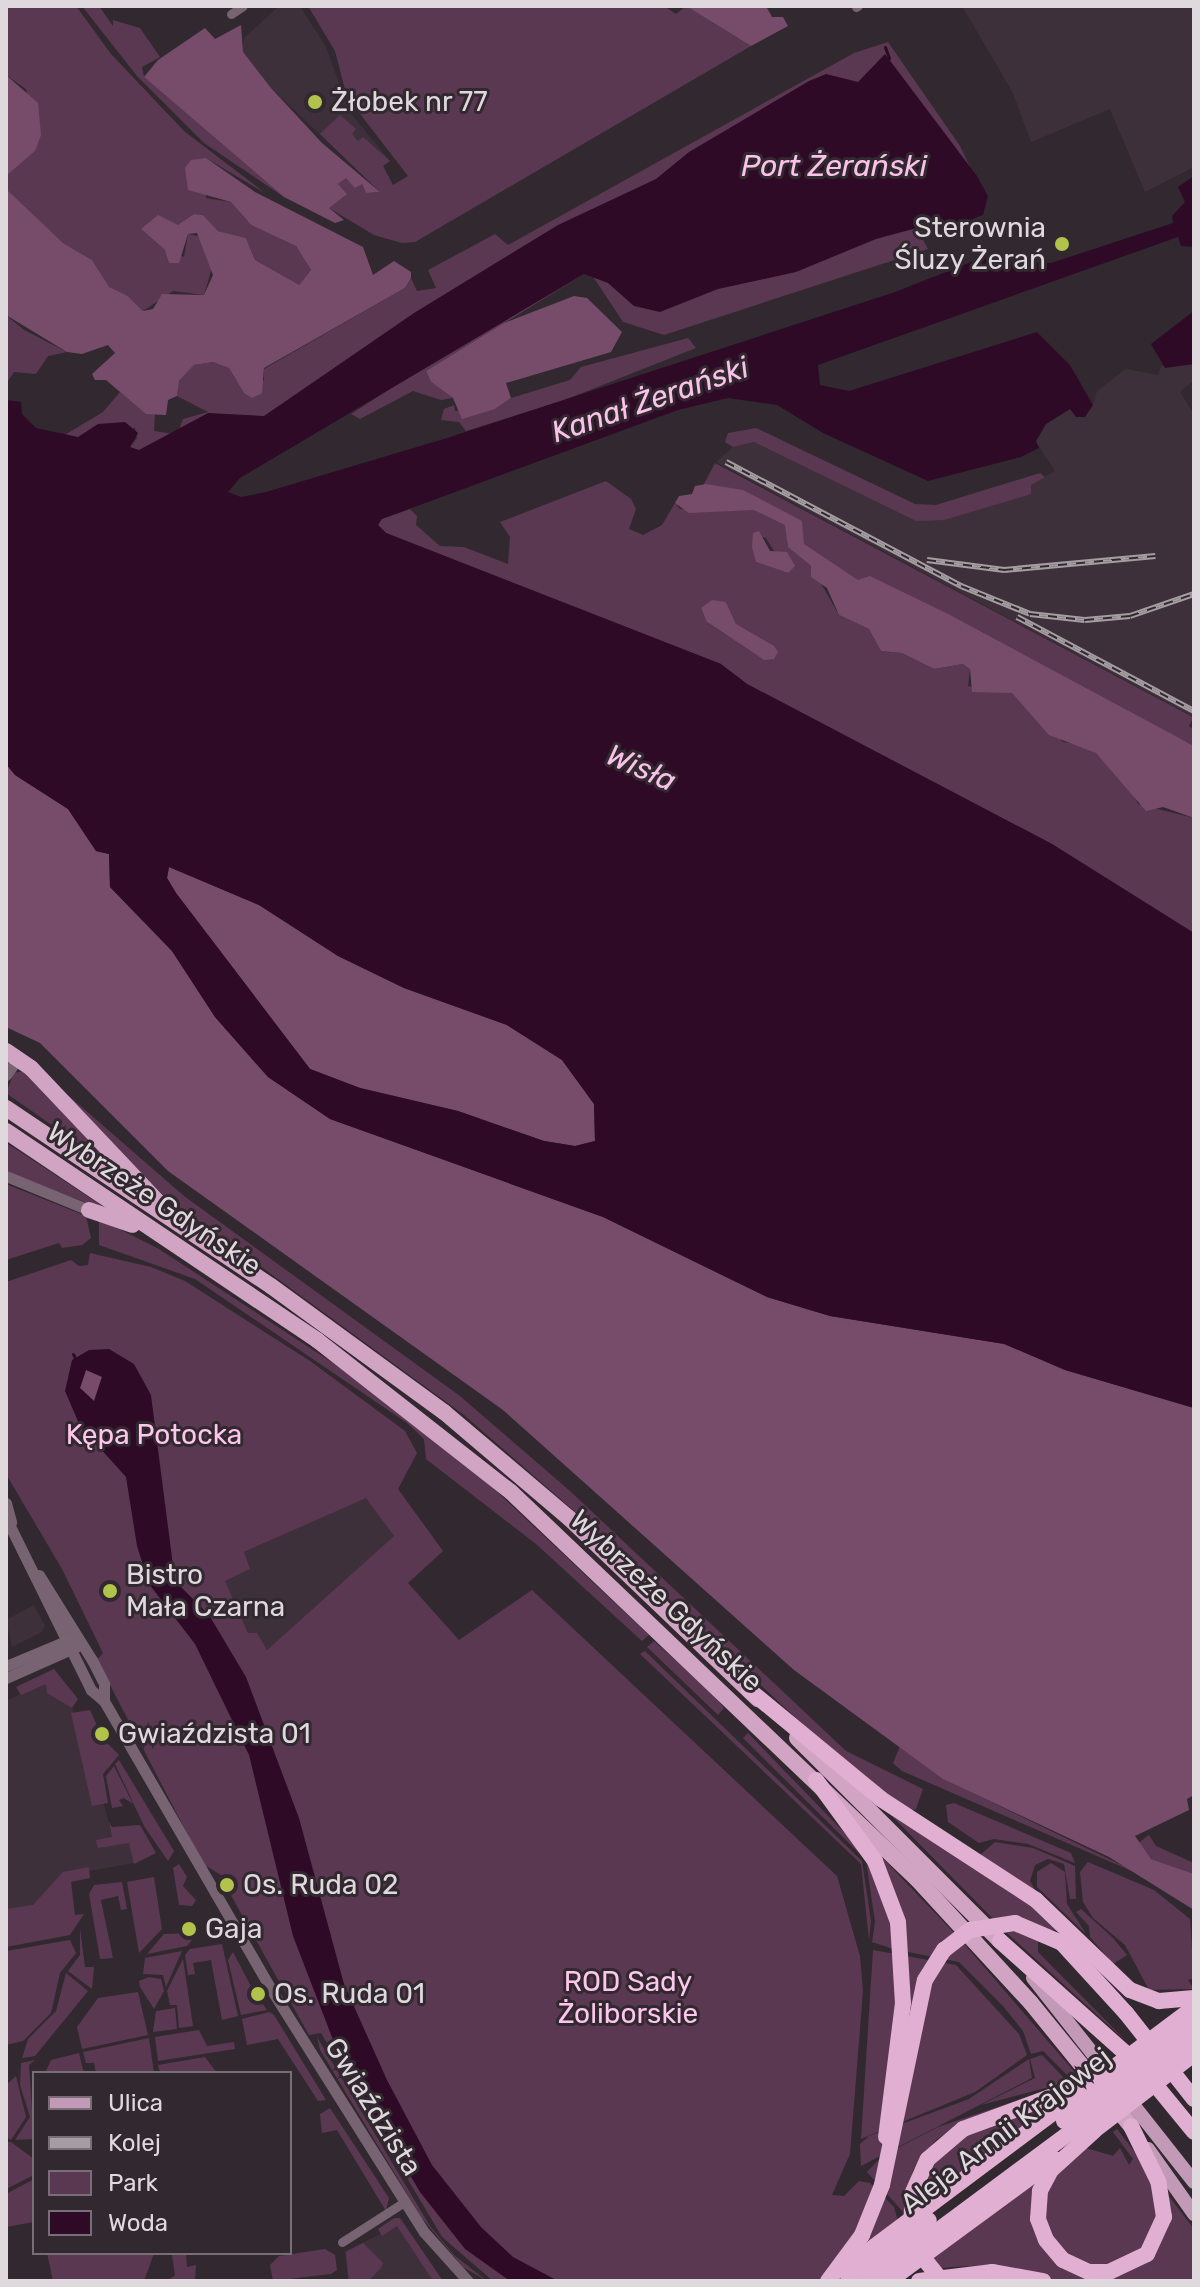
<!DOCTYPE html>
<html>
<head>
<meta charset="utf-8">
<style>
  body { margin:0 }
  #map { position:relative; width:1200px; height:2287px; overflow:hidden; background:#31292f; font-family:Rubik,sans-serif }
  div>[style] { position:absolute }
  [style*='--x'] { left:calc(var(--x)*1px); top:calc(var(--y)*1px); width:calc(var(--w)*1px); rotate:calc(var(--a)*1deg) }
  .built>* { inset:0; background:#3e303a }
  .green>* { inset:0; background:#5b3851; transform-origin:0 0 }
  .forest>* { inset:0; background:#774c6b }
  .water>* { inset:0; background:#2f0a27 }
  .stream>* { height:3px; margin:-1.5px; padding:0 1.5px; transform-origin:1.5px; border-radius:1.5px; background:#2f0a27 }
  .minor>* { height:9px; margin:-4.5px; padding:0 4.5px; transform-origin:4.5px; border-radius:4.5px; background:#776371 }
  .tertiary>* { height:11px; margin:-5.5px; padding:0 5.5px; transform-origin:5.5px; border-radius:5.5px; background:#776371 }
  .primary>* { height:14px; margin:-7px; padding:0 7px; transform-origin:7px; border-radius:7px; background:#c299b6 }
  .trunk>* { height:16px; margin:-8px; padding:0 8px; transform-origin:8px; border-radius:8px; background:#d1a4c4 }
  .motorway>* { height:16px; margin:-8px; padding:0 8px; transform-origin:8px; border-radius:8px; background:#e0afd1 }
  .rail>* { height:6px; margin-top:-3px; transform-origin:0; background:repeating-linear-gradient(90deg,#31292f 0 9px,#a49da2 0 18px); box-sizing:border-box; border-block:2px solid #a49da2 }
  .dots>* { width:22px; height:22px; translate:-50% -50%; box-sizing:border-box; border:4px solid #31292f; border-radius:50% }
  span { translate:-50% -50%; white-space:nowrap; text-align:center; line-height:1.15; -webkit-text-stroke:6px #31292f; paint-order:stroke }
  .poi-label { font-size:28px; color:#dfd9dd }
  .left { translate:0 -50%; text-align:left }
  .right { translate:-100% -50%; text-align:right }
  .street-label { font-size:28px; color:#dfd9dd }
  .park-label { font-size:28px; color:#ffc6ed }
  .water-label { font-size:30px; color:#fac1e9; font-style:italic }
  .frame { position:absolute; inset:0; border:8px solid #dfd9dd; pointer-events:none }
  .legend { position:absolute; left:32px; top:2071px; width:260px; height:184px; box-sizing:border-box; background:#31292f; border:2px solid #776f75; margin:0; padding:10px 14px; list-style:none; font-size:24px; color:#dfd9dd }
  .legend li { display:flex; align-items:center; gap:16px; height:40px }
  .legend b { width:40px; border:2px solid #776f75 }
</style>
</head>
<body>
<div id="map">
  <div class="built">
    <div style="clip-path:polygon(279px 6px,300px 6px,326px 47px,349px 111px,390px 161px,383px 166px,393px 185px,381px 192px,271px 88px,242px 52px,244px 38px)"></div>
    <div style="clip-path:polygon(962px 6px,1194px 6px,1194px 167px,1145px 192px,1110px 109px,1031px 142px,1013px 93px)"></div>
    <div style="clip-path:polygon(1194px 364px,1192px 382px,1180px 392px,1194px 414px,1194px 717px,716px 462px,733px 447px,754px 442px,916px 521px,1030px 494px,1031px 484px,1055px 471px,1036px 442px,1046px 424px,1070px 409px,1076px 417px,1093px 405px,1097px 391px,1126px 369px,1158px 375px,1161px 366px)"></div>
    <div style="clip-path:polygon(366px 1497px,394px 1536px,267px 1650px,248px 1633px,224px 1581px,250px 1569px,243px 1553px)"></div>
    <div style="clip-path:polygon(34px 1605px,45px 1626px,42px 1632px,12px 1647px,6px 1620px)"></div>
    <div style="clip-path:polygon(56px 1677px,88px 1738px,114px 1845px,129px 1842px,134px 1863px,62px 1876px,28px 1941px,6px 1945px,6px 1701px)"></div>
    <div style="clip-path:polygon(397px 2226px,433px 2281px,348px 2281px,345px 2251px)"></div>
  </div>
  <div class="green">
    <div style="clip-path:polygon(6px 6px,76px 6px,111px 54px,184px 131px,265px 193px,206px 158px,206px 198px,231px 202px,251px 225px,296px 246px,311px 270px,298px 286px,255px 260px,246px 238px,218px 231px,203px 215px,194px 214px,178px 226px,141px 229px,165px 250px,184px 257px,188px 234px,202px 237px,213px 264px,204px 295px,173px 291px,143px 311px,128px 296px,108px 287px,92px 260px,63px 243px,13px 198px,6px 189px,6px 175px,35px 151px,26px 89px,6px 75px)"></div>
    <div style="clip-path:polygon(82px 6px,99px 6px,113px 26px,113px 20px,140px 28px,160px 57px,142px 67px,144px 77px,284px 197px,204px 143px,137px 76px)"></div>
    <div style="clip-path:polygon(308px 6px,664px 6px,676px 14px,686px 6px,751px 46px,415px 242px,402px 243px,374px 235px,329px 208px,346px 193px,338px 184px,347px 177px,362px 184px,366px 193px,380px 192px,320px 134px,340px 115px,356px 129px,352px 134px,358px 141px,363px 137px,390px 161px,383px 166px,393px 185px,408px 176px,347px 97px,335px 51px)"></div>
    <div style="clip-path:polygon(888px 42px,960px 146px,988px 205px,972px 177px,711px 212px,289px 412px,179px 430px,183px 419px,208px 412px,177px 396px,179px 381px,194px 365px,213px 362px,229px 368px,244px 393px,264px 380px,264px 369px,405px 288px,411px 278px,417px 291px,436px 288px,428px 270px,495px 234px,508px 245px,854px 53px)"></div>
    <div style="clip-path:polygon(983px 215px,922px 238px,928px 249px,664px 335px,623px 322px,592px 275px,584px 274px,426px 371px,431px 382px,453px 398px,441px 400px,413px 391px,360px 419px,351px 414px,571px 272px,672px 269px)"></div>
    <div style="clip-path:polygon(6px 315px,24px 330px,67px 352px,48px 356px,36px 374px,14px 372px,6px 384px)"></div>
    <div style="clip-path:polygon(688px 338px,696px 348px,562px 401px,466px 431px,459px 422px,441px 420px,444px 409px,454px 405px,455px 411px,495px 409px,511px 398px,570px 380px,581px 367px)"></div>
    <div style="clip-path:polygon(120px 392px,146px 413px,155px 414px,154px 431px,173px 434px,135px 454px,127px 451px,137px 438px,135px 428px,84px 440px,63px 436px,103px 412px)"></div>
    <div style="clip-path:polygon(756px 428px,915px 504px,936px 505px,1040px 473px,1045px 477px,1031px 485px,1031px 494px,944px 520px,916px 521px,754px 442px,733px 447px,725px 442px,728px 433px)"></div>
    <div style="left:715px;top:463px;width:542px;height:35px;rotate:28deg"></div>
    <div style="clip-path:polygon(evenodd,606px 481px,631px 499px,636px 509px,629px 529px,643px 535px,662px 525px,675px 503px,680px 509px,754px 510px,785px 525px,788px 547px,811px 566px,839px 615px,869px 629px,881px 651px,902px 653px,934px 669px,963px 664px,970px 669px,968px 686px,1012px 693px,1063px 742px,1084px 745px,1096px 753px,1129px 786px,1138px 804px,1194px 818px,1194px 933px,1052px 844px,747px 684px,721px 664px,386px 533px,378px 525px,381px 519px,410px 509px,417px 516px,416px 525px,440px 546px,464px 547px,508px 564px,510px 537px,500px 522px,606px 481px,753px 534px,766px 538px,788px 573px,756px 562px,753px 534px,606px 481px,726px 602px,736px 624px,764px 660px,708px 623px,701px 608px,726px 602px)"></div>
    <div style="clip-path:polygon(802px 521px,1194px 729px,1194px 746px,950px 615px,871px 576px,859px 581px,804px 544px)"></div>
    <div style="clip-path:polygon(24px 1071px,123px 1175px,6px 1093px,14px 1073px)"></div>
    <div style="clip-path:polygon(61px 1089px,184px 1196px,460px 1396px,570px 1491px,846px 1751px,923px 1789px,916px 1809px,909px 1811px,827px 1747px,581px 1517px,464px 1415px,163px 1195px)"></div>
    <div style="clip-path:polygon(6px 1143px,22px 1153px,113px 1213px,6px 1172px)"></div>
    <div style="clip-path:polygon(6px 1184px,86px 1216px,91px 1238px,82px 1245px,62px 1248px,59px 1243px,6px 1260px)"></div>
    <div style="clip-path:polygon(99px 1219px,159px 1249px,342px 1369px,492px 1487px,649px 1635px,642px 1641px,536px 1544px,426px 1459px,424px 1439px,407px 1423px,195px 1279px,99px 1245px)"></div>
    <div style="clip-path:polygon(evenodd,90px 1253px,151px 1267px,185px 1281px,310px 1361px,405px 1431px,417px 1453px,398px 1489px,443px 1551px,408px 1583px,459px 1640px,532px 1590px,837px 1876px,860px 1956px,863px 1991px,850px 2154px,832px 2195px,844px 2196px,859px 2181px,870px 2183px,894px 2207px,898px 2221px,876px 2281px,493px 2281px,442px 2237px,321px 2033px,309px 2035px,228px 1890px,237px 1885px,203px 1864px,97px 1660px,103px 1653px,62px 1569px,6px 1474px,6px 1282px,71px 1260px,79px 1266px,88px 1265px,90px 1253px,366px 1498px,394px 1536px,267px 1650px,257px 1633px,248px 1633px,225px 1581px,250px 1569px,244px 1552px,366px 1498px)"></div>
    <div style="clip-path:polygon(654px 1641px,712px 1693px,724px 1708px,718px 1715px,647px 1647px)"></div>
    <div style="clip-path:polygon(645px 1651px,862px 1861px,871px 1921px,869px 1940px,861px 1864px,640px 1654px)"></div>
    <div style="clip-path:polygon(54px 1669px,78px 1699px,72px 1708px,47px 1693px,46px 1684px,21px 1695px,16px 1687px)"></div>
    <div style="clip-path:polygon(90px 1710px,103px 1739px,119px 1755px,103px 1774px,108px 1803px,92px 1806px,71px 1713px)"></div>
    <div style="clip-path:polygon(748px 1733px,862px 1851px,888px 1902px,896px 1950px,872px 1942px,875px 1922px,866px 1860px,743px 1738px)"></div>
    <div style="clip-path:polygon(900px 1746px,944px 1779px,1150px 1879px,902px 1771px,893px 1763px)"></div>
    <div style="clip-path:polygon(119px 1760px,174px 1851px,168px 1861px,144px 1826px,115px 1764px)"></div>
    <div style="clip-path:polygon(114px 1766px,133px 1804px,124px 1798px,119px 1800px,123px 1806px,112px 1808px,106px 1776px)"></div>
    <div style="clip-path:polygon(954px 1803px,1071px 1853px,1075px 1863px,1028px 1844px,994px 1839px,979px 1843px,948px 1822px,946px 1805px)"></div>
    <div style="clip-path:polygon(883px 1807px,1034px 1903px,1058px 1930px,1047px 1930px,1038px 1939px,1038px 1952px,1126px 2041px,1008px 1934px)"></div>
    <div style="clip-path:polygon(109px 1822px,112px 1827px,140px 1825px,156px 1853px,134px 1864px,129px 1843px,98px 1848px,96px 1840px,112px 1837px)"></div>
    <div style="clip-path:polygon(1149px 1835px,1156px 1846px,1194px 1863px,1194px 1874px,1151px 1859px,1137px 1844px)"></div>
    <div style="clip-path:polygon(995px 1842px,1033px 1848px,1075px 1866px,1076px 1899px,1070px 1899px,1064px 1864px,1048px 1859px,1035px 1865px,1030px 1881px,1039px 1897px,980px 1855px)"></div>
    <div style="clip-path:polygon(874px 1849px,960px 1939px,1078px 2076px,1072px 2080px,1043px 2051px,1031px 2054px,1023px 2031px,1003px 2006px,959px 1962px,908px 1952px,906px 1931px)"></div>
    <div style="clip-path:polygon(1088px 1862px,1154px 1890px,1190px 1919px,1194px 1978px,1188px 1980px,1194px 1989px,1149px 1990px,1125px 1945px,1093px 1918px,1083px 1902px,1080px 1872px)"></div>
    <div style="clip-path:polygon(1051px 1863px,1065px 1872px,1067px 1904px,1086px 1934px,1037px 1887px,1037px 1872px)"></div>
    <div style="clip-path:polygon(179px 1864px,187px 1877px,183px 1886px,196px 1900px,192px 1906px,179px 1905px,173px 1868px)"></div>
    <div style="clip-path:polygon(89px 1867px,90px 1878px,71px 1882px,75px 1915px,84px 1914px,70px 1935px,6px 1947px,6px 1909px,33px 1905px,63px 1872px)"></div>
    <div style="clip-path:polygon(154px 1877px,162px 1929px,139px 1953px,127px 1882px)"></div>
    <div style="clip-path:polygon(122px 1882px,127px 1909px,121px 1910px,118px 1896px,101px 1900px,113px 1958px,100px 1959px,89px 1894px,94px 1885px)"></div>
    <div style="clip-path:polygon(1081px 1909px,1113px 1938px,1127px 1955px,1113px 1964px,1090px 1937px,1089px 1926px,1076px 1912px)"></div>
    <div style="clip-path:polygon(80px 1928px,85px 1967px,94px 1967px,92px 1989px,68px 1971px,80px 1955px)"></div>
    <div style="clip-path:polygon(164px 1934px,191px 1933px,196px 1935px,187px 1946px,147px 1954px)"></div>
    <div style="clip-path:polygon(70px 1940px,76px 1953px,60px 1973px,51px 2013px,23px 2041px,6px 2045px,6px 1951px)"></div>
    <div style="clip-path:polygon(222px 1944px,238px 2016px,222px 2020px,211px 1960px,193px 1963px,195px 1974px,188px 1975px,185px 1955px,190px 1949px)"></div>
    <div style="clip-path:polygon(873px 1950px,956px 1965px,1019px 2034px,1027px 2055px,975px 2092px,861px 2139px)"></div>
    <div style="clip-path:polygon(182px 1951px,166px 1987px,163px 1975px,143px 1974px,145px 1958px)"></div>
    <div style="clip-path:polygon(233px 1952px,254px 1992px,267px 2010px,241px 2015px,228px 1960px)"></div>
    <div style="clip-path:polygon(183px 1959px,193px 2026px,179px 2028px,177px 2005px,170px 2005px,167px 1991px)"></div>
    <div style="clip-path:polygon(66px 1973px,88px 1991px,35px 2056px,22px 2058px,28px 2039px,56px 2011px)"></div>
    <div style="clip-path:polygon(149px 1977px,161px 1979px,164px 1991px,154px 2009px,140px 1987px,139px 1981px)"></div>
    <div style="clip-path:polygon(138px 1992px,148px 2035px,82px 2049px,77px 2027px,98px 1998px)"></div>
    <div style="clip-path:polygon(175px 2008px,177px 2029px,153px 2032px,156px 2011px)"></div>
    <div style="clip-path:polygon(269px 2012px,274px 2015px,326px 2100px,318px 2101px,278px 2039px,247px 2045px,242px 2019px)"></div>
    <div style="clip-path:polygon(199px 2030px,207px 2046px,234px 2042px,235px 2049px,158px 2061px,155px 2037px)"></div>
    <div style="clip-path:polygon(317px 2037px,430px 2226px,454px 2255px,487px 2281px,463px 2267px,421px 2217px,320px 2050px)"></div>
    <div style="clip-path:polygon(149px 2038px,154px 2073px,96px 2073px,94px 2063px,86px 2063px,83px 2052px)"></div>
    <div style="clip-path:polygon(79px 2053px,83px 2070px,92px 2073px,45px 2073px,51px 2060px)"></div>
    <div style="clip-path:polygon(1042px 2055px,1068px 2082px,981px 2105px,1035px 2078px,1030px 2059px)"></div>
    <div style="clip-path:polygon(205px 2057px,217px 2073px,160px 2073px,158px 2065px)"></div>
    <div style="clip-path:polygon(1029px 2059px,1032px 2078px,861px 2166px,860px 2144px,869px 2136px,969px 2099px)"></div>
    <div style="clip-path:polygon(35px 2060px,29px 2065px,34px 2139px,15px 2140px,30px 2117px,20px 2085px,21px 2063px)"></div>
    <div style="clip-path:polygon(16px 2076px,26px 2117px,11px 2140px,6px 2137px,6px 2085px)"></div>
    <div style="clip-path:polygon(1036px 2094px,961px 2123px,936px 2140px,913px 2170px,904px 2213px,867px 2172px,882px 2156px,938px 2127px)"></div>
    <div style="clip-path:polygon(1056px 2105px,917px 2206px,926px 2173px,942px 2152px,971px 2132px)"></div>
    <div style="clip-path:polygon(330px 2108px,389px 2198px,386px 2211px,337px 2130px,322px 2133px,320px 2114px)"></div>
    <div style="clip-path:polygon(1117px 2129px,1194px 2229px,1194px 2281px,1062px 2281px,985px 2265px,939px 2268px,931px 2257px,1036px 2179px,1051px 2179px,1086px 2148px,1113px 2156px,1120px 2148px,1129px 2165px,1133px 2159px,1113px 2132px)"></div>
    <div style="clip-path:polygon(11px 2142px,34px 2159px,34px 2175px,6px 2189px,6px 2142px)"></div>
    <div style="clip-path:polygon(34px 2179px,34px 2222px,6px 2227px,6px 2194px)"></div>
    <div style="clip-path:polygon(394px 2218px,400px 2218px,443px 2281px,433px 2281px,397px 2226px,382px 2236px,378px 2229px)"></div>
    <div style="clip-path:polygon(363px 2243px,383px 2263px,381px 2268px,368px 2281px,349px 2281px,346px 2252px)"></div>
    <div style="clip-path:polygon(325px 2249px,335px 2255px,337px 2270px,331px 2274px,273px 2281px,270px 2265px,279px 2256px)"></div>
    <div style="clip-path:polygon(47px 2253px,154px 2253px,144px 2281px,53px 2281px)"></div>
    <div style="clip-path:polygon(186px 2253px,187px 2267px,196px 2265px,195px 2281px,164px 2281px,175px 2276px,172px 2255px)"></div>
  </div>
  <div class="forest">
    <div style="clip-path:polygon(686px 6px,766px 6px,772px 17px,783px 17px,788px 26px,751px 46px)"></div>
    <div style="clip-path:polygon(241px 25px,243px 52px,271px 88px,322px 143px,380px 192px,366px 193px,362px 184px,355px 188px,346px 178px,338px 184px,347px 194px,329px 208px,344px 220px,335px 223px,284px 197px,144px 77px,158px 60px,205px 28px,215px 39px)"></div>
    <div style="clip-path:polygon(6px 75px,38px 103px,41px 135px,35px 151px,6px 176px)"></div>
    <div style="clip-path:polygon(206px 158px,255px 192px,363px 247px,373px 275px,394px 261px,411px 272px,411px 278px,405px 288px,264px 368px,262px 393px,252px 398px,244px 393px,229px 368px,213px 362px,194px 365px,179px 381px,177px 396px,168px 400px,166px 415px,146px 414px,106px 380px,95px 380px,92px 374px,115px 353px,108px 345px,82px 354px,67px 352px,6px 315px,6px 189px,63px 243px,92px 260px,109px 287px,128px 296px,143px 311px,153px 309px,162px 294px,204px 295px,213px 275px,197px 233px,188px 234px,179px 263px,169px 263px,165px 250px,141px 229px,158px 215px,178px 225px,194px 214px,203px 215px,218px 231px,246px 238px,255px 260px,299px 285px,311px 270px,296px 246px,251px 225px,231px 202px,188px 190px,185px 168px,191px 160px)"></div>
    <div style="clip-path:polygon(574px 296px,587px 298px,622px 332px,611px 352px,506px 383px,511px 398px,495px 409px,462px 419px,453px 398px,431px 382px,426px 371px,504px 323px)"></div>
    <div style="clip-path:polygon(706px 484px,743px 490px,802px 521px,804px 544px,858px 580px,870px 576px,950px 615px,1194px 746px,1194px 818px,1163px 807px,1146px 811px,1096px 753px,1049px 735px,1012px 693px,972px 692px,970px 669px,963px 664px,934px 669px,902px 653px,881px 651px,869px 629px,839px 615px,827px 588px,811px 577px,811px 566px,788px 547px,785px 525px,754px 510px,689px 513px,675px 503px,679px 496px,692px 494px,695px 486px)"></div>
    <div style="clip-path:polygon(759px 531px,770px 551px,787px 552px,795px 566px,788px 573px,756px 562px,752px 547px,753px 533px)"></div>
    <div style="clip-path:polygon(712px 600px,726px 602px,736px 624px,774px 646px,778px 652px,774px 659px,764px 660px,707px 622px,701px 608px)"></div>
    <div style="clip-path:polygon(6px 764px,15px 775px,68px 809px,96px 851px,109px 854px,110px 887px,172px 951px,215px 1017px,268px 1077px,330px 1119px,603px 1217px,767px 1297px,830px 1316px,1005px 1344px,1065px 1370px,1194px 1408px,1194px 1795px,1187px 1799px,1189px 1810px,1135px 1836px,1151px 1859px,1194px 1874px,1194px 1910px,1109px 1857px,943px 1779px,794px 1670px,503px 1410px,168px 1171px,40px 1043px,6px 1027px)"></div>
    <div style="clip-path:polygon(169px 867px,259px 905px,338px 956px,404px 988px,507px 1025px,562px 1060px,594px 1104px,595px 1141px,575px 1146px,544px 1141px,458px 1111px,360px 1088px,310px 1069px,176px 893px,167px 878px)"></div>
    <div style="clip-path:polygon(86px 1370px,102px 1376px,94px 1401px,80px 1388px)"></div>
  </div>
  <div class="water">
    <div style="clip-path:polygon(evenodd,885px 54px,977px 176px,988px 196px,983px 215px,947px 229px,928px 225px,876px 239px,796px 272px,718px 289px,660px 312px,634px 306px,608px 283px,584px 274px,240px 478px,228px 492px,241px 497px,266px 492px,447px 438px,895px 292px,984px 257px,989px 262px,1051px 263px,1173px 223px,1172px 216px,1185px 202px,1178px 187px,1194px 176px,1194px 247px,1181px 246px,1178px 237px,818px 365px,820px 385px,849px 391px,1037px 332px,1070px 365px,1093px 405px,1085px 417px,1076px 417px,1070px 409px,1046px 424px,1036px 441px,1039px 448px,1021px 457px,928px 481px,823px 433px,777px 405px,728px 398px,678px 410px,382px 519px,378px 525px,386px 533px,721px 664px,747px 684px,1052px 844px,1194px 933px,1194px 1408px,1065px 1370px,1004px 1344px,830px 1316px,767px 1297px,603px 1217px,330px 1119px,268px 1077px,215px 1017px,172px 951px,110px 887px,109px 854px,96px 851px,68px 809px,15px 775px,6px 764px,6px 400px,21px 402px,22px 414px,36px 428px,78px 437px,98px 424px,125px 422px,138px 433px,130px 447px,139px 450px,208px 413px,264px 416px,414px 313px,558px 225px,656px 179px,689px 152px,809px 81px,826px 74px,858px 82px,885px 54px,169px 867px,259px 905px,338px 956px,404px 988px,507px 1025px,562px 1060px,594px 1104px,595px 1141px,575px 1146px,544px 1141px,458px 1111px,360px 1088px,310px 1069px,176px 893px,167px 878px,169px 867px)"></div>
    <div style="clip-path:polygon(1194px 311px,1194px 364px,1165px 368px,1151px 344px)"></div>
    <div style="clip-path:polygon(evenodd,109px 1349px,134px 1364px,151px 1395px,175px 1581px,209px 1615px,246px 1677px,299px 1818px,344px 1984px,387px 2080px,432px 2165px,481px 2227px,513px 2257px,558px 2281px,510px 2281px,465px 2249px,420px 2192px,340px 2058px,293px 1936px,249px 1755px,195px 1644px,149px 1584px,137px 1546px,126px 1477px,80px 1426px,65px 1391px,72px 1360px,89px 1350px,109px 1349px,86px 1370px,102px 1377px,94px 1401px,80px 1388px,86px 1370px)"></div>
  </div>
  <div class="stream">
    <div style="--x:885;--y:47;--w:12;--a:70"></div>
    <div style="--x:73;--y:1354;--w:4;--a:63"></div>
  </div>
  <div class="minor">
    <div style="--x:856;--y:7;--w:2;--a:-27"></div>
    <div style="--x:231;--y:14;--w:14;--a:-34"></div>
    <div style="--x:342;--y:2242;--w:74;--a:-32.8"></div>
  </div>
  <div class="tertiary">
    <div style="--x:6;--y:1075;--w:21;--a:-55"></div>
    <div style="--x:6;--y:1176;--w:90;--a:22.3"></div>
    <div style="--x:6;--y:1503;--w:20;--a:75"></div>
    <div style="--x:6;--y:1518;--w:192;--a:63.7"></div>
    <div style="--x:91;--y:1690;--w:17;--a:40"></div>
    <div style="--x:104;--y:1701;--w:329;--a:59.9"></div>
    <div style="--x:269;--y:1986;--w:291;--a:57.8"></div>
    <div style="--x:424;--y:2232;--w:66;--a:48.1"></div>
    <div style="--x:39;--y:1575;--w:100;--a:58.1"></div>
    <div style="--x:92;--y:1660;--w:27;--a:63"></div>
    <div style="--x:104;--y:1684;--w:17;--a:90"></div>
    <div style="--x:6;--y:1666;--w:70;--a:-22.6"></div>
    <div style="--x:6;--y:1678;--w:77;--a:-23.9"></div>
  </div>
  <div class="primary">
    <div style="--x:1033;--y:1978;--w:260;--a:51.7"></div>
    <div style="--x:1148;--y:2149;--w:80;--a:54.7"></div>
  </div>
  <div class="trunk">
    <div style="--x:6;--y:1051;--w:30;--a:34"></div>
    <div style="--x:31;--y:1068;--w:186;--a:46.5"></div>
    <div style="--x:6;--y:1108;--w:319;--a:33.9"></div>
    <div style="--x:271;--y:1286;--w:214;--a:36.1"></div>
    <div style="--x:444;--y:1412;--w:164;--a:40.3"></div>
    <div style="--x:569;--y:1518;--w:262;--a:43.8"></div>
    <div style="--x:6;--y:1131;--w:375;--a:33.9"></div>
    <div style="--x:317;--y:1340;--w:246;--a:38.1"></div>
    <div style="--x:511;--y:1492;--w:561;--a:43.63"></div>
    <div style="--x:917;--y:1879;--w:168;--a:47.4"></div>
    <div style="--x:1031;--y:2003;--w:159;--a:50.9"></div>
    <div style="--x:89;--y:1210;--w:46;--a:18.8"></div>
    <div style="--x:797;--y:1738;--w:287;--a:45"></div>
  </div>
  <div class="motorway">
    <div style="--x:749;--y:1690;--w:171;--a:39.5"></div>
    <div style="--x:881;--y:1799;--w:185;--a:33.1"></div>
    <div style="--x:1036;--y:1900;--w:130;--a:43.8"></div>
    <div style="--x:1130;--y:1990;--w:31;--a:21"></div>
    <div style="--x:1159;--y:2001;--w:35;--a:-5"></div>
    <div style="--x:816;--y:1780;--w:100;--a:53.9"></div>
    <div style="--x:875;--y:1861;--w:65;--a:69.3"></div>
    <div style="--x:898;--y:1922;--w:81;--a:86.5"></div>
    <div style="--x:903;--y:2003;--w:135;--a:97.2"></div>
    <div style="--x:1000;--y:1941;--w:188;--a:41.8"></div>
    <div style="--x:1140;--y:2066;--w:85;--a:50.7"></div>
    <div style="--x:1064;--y:2121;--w:162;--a:-36.7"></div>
    <div style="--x:1094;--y:2131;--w:58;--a:137.8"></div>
    <div style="--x:1051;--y:2170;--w:24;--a:118"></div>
    <div style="--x:1040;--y:2191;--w:28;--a:94"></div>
    <div style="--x:1038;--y:2219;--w:22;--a:69"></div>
    <div style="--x:1046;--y:2240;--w:26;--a:50"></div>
    <div style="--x:1063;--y:2260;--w:29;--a:25"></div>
    <div style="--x:1089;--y:2272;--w:20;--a:0"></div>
    <div style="--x:1109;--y:2272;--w:42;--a:-25.3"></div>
    <div style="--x:1147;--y:2254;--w:41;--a:-65.3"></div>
    <div style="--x:1164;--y:2217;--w:36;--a:-99"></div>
    <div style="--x:1158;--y:2181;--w:61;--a:-116.1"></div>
    <div style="--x:1087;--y:2136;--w:135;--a:-37.5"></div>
    <div style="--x:843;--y:2270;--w:439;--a:-36.8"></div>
    <div style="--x:828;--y:2281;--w:57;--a:-53.5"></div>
    <div style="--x:862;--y:2235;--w:54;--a:-68.2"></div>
    <div style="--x:882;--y:2185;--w:209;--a:-78.2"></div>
    <div style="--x:925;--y:1980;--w:36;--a:-58"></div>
    <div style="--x:944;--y:1950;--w:33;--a:-38"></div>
    <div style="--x:970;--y:1930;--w:46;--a:-8.8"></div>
    <div style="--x:1015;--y:1923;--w:51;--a:23.1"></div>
    <div style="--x:1062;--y:1943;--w:95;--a:47.6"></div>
    <div style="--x:1126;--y:2013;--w:110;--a:51.7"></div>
    <div style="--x:848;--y:2281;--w:101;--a:-37"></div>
    <div style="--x:870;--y:2281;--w:404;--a:-36.6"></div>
    <div style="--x:889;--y:2281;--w:206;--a:-36.3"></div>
    <div style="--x:919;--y:2281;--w:74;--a:-7"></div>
    <div style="--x:992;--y:2272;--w:52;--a:10"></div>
    <div style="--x:942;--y:2281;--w:33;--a:-129"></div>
    <div style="--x:921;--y:2255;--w:33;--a:-108"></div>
    <div style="--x:911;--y:2224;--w:32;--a:-86"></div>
    <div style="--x:913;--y:2192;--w:36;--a:-66"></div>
    <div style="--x:928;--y:2159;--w:46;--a:-40.6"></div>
    <div style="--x:963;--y:2129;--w:125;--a:-20.2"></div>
  </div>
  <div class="rail">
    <div style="--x:726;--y:462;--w:266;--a:27.8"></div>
    <div style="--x:961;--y:586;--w:74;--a:22.1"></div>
    <div style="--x:1030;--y:614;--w:55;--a:6.2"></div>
    <div style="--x:1085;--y:620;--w:45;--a:-5.1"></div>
    <div style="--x:1130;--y:616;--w:68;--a:-19"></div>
    <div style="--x:927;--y:560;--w:78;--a:7.4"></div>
    <div style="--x:1004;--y:570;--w:152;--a:-5.3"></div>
    <div style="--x:1017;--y:617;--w:200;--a:28"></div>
  </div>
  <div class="dots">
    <div style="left:315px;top:102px;background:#b2c34c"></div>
    <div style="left:1062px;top:244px;background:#b2c34c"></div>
    <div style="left:110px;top:1591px;background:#b2c34c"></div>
    <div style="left:102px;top:1734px;background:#b2c34c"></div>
    <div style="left:227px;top:1885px;background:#b2c34c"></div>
    <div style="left:189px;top:1929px;background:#b2c34c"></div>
    <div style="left:258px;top:1994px;background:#b2c34c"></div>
  </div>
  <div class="poi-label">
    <span class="left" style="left:331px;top:102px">Żłobek nr 77</span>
    <span class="right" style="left:1046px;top:244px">Sterownia<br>Śluzy Żerań</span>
    <span class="left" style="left:126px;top:1591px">Bistro<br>Mała Czarna</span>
    <span class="left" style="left:118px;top:1734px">Gwiaździsta 01</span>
    <span class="left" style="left:243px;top:1885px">Os. Ruda 02</span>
    <span class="left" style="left:205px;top:1929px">Gaja</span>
    <span class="left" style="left:274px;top:1994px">Os. Ruda 01</span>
  </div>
  <div class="street-label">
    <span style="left:154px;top:1199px;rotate:34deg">Wybrzeże Gdyńskie</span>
    <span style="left:666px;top:1601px;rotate:43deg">Wybrzeże Gdyńskie</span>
    <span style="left:373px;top:2107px;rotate:58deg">Gwiaździsta</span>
    <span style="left:1006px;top:2131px;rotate:-37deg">Aleja Armii Krajowej</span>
  </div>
  <div class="park-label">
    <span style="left:154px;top:1435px">Kępa Potocka</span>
    <span style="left:628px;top:1998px">ROD Sady<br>Żoliborskie</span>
  </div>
  <div class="water-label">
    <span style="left:834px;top:166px">Port Żerański</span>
    <span style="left:650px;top:400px;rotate:-19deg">Kanał Żerański</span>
    <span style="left:641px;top:768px;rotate:24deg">Wisła</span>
  </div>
  <div class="frame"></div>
  <ul class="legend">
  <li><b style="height:10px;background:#c299b6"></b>Ulica</li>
  <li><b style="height:10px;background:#a49da2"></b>Kolej</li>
  <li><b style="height:22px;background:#5b3851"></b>Park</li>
  <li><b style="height:22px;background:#2f0a27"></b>Woda</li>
  </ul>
</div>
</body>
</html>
